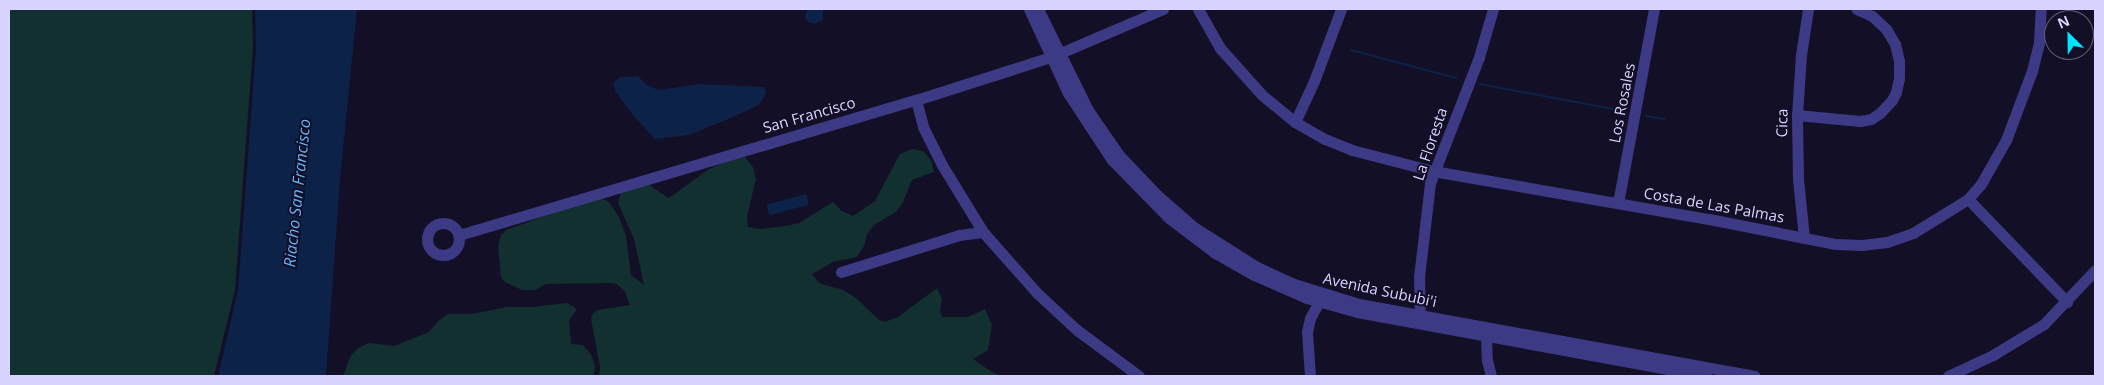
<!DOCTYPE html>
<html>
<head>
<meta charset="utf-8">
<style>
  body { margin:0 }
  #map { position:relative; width:2104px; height:385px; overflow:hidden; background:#130f26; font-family:"Open Sans",sans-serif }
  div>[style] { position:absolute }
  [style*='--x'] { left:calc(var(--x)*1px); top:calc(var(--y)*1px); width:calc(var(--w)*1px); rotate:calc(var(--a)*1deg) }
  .green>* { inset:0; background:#12302f }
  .water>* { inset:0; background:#0c2248; transform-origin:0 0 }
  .stream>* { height:2px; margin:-1px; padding:0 1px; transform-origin:1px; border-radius:1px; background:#0c2248 }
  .minor>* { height:11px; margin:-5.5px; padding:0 5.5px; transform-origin:5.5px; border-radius:5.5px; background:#3d3a85 }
  .minor>.ring { margin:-5.5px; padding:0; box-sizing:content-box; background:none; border:11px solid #3d3a85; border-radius:50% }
  span { translate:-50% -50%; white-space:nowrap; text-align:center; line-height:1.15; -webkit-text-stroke:4px #130f26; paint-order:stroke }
  .street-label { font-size:15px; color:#d9d4ff }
  .water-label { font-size:16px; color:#62b6ff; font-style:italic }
  .frame { position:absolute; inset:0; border:10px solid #d9d4ff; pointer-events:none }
  .north { position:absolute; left:2044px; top:10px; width:50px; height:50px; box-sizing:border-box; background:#130f26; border:1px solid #625e7d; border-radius:50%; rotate:337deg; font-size:14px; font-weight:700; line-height:20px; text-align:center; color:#d9d4ff }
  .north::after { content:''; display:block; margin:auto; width:18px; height:22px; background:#00e5ff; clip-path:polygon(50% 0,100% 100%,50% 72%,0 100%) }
</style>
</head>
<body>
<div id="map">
  <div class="green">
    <div style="clip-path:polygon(9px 9px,252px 9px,253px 47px,235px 290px,214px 376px,9px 376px)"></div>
    <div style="clip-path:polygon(912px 149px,923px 151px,931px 160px,934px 172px,912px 180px,903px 202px,896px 212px,874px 225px,867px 234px,864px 246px,857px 257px,833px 262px,812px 274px,819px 283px,843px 290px,856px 298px,879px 320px,885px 322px,898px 317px,937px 288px,942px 299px,940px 310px,942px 317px,968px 317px,985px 309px,992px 325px,988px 350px,973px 359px,992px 372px,1002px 376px,599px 376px,600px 367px,591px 319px,593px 313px,598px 310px,630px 305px,625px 292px,617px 284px,612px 283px,546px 284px,535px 290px,522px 290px,505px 282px,501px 277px,498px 246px,501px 235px,506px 230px,589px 200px,603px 199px,609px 202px,619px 217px,626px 236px,631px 275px,644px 285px,634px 239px,618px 203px,621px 191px,647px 184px,669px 198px,709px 169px,732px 159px,745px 157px,753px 167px,756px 179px,747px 216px,748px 227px,760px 229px,786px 226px,799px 223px,833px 202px,842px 211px,853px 216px,875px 201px,900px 154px)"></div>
    <div style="clip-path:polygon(567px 303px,577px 309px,569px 320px,571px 344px,583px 345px,591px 354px,595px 366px,594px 376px,343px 376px,350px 357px,358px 348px,369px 343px,394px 346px,429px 332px,438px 321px,448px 314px,472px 314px,507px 307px,532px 307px)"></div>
  </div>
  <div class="water">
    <div style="clip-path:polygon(255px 9px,357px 9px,340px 179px,326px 376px,218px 376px,238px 290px,256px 47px)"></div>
    <div style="clip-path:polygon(807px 9px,828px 9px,823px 10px,823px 20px,815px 24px,809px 23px,805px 17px)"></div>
    <div style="clip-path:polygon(638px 76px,647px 85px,658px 90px,700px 84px,765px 87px,766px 93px,759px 105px,733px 117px,689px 135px,655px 139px,636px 119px,615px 91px,613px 84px,620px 77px)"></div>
    <div style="left:806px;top:194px;width:11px;height:41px;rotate:75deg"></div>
  </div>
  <div class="stream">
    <div style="--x:1351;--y:50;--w:109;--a:14.9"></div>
    <div style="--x:1480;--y:84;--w:146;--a:10.7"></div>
    <div style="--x:1646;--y:116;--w:19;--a:9"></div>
  </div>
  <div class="minor">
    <div style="--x:1029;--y:9;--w:93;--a:65.1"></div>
    <div style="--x:1068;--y:93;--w:80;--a:56.7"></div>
    <div style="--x:1112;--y:160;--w:81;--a:45.5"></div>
    <div style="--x:1169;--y:218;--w:58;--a:37.3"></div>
    <div style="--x:1215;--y:253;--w:45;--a:29.4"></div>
    <div style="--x:1254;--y:275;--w:58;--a:23.5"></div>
    <div style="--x:1307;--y:298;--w:52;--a:15.6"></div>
    <div style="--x:1357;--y:312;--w:355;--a:10.4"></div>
    <div style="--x:1038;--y:9;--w:113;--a:63.7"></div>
    <div style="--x:1088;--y:110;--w:55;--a:55.4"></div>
    <div style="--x:1119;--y:155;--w:57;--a:46.4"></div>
    <div style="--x:1158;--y:196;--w:49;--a:40.9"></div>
    <div style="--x:1195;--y:228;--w:73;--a:32.2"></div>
    <div style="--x:1257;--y:267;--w:38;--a:25"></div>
    <div style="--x:1291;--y:283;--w:71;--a:17.2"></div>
    <div style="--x:1359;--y:304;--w:402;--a:10.3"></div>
    <div style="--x:1198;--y:9;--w:45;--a:60.6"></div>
    <div style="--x:1220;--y:48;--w:63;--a:48.2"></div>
    <div style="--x:1262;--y:95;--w:43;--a:39.3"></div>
    <div style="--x:1295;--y:122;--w:34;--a:30"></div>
    <div style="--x:1325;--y:139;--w:29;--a:22"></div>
    <div style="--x:1352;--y:150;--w:84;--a:14.5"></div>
    <div style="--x:1433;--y:171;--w:280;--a:9.9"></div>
    <div style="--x:1709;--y:219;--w:128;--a:11.2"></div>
    <div style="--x:1835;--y:244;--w:27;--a:2"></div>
    <div style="--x:1862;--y:245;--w:25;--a:-7"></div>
    <div style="--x:1887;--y:242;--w:28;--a:-19"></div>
    <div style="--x:1913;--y:233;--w:65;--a:-31.7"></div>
    <div style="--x:1968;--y:199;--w:20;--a:-49"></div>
    <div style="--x:1981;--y:184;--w:51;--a:-60.4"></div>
    <div style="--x:2006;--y:140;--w:74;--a:-69.4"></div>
    <div style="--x:2032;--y:71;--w:30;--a:-76"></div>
    <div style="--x:2039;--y:42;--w:33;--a:-87"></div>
    <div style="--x:916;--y:100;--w:28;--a:75"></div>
    <div style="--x:923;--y:127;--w:42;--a:63.4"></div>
    <div style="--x:942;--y:165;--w:79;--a:58.5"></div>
    <div style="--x:1797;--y:115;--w:63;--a:5.4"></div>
    <div style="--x:1860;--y:121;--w:11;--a:-10"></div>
    <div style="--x:1871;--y:119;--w:11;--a:-34"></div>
    <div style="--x:1880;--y:113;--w:18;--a:-47"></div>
    <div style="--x:1892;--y:100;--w:9;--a:-63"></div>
    <div style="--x:1896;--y:92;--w:14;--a:-78"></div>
    <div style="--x:1899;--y:78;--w:17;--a:-90"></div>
    <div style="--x:1899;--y:61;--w:17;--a:-103"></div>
    <div style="--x:1895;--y:44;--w:17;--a:-121"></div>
    <div style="--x:1886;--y:29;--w:19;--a:-137"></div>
    <div style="--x:1872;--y:16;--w:17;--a:-156"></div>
    <div style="--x:1295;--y:122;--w:45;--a:-65.1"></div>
    <div style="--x:1314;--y:81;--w:77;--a:-69.4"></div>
    <div style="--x:1968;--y:199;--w:143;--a:46.1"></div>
    <div style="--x:1618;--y:203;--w:197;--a:-79.5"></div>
    <div class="ring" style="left:427px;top:223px;width:21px;height:21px"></div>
    <div style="--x:459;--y:235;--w:477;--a:-16.5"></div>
    <div style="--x:916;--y:100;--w:142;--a:-17.7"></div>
    <div style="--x:1051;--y:57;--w:122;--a:-23.2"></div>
    <div style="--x:1804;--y:238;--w:59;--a:-95.8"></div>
    <div style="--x:1798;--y:179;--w:64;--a:-90.9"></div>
    <div style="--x:1797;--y:115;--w:60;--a:-86.2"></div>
    <div style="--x:1801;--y:55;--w:47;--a:-81.3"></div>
    <div style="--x:841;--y:272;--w:124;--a:-17.4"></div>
    <div style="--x:959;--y:235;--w:24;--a:-7"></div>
    <div style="--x:983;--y:232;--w:81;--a:48.5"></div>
    <div style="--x:1037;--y:293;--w:54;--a:42.8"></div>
    <div style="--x:1077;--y:330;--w:77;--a:36.6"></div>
    <div style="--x:1420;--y:323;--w:46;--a:-91.2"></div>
    <div style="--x:1419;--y:277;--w:95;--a:-83.3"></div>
    <div style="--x:1430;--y:183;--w:135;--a:-68.7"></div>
    <div style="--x:1479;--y:57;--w:50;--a:-73.7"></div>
    <div style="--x:1486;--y:336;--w:24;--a:88"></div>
    <div style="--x:1487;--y:360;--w:16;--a:76"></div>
    <div style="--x:1310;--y:376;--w:44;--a:-93.9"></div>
    <div style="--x:1307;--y:332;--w:14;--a:-78"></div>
    <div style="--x:1310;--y:318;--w:25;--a:-61"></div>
    <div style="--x:1948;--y:376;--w:50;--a:-25"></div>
    <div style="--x:1993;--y:355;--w:60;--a:-31.3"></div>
    <div style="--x:2044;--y:324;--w:74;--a:-46.6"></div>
  </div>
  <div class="street-label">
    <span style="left:1622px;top:103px;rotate:-79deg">Los Rosales</span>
    <span style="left:809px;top:115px;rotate:-16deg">San Francisco</span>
    <span style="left:1782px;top:123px;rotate:-89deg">Cica</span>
    <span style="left:1430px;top:144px;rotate:-71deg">La Floresta</span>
    <span style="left:1714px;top:205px;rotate:10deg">Costa de Las Palmas</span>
    <span style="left:1380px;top:290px;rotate:12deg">Avenida Sububi'i</span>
  </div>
  <div class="water-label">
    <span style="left:297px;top:193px;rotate:-84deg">Riacho San Francisco</span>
  </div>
  <div class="frame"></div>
  <div class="north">N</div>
</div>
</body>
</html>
